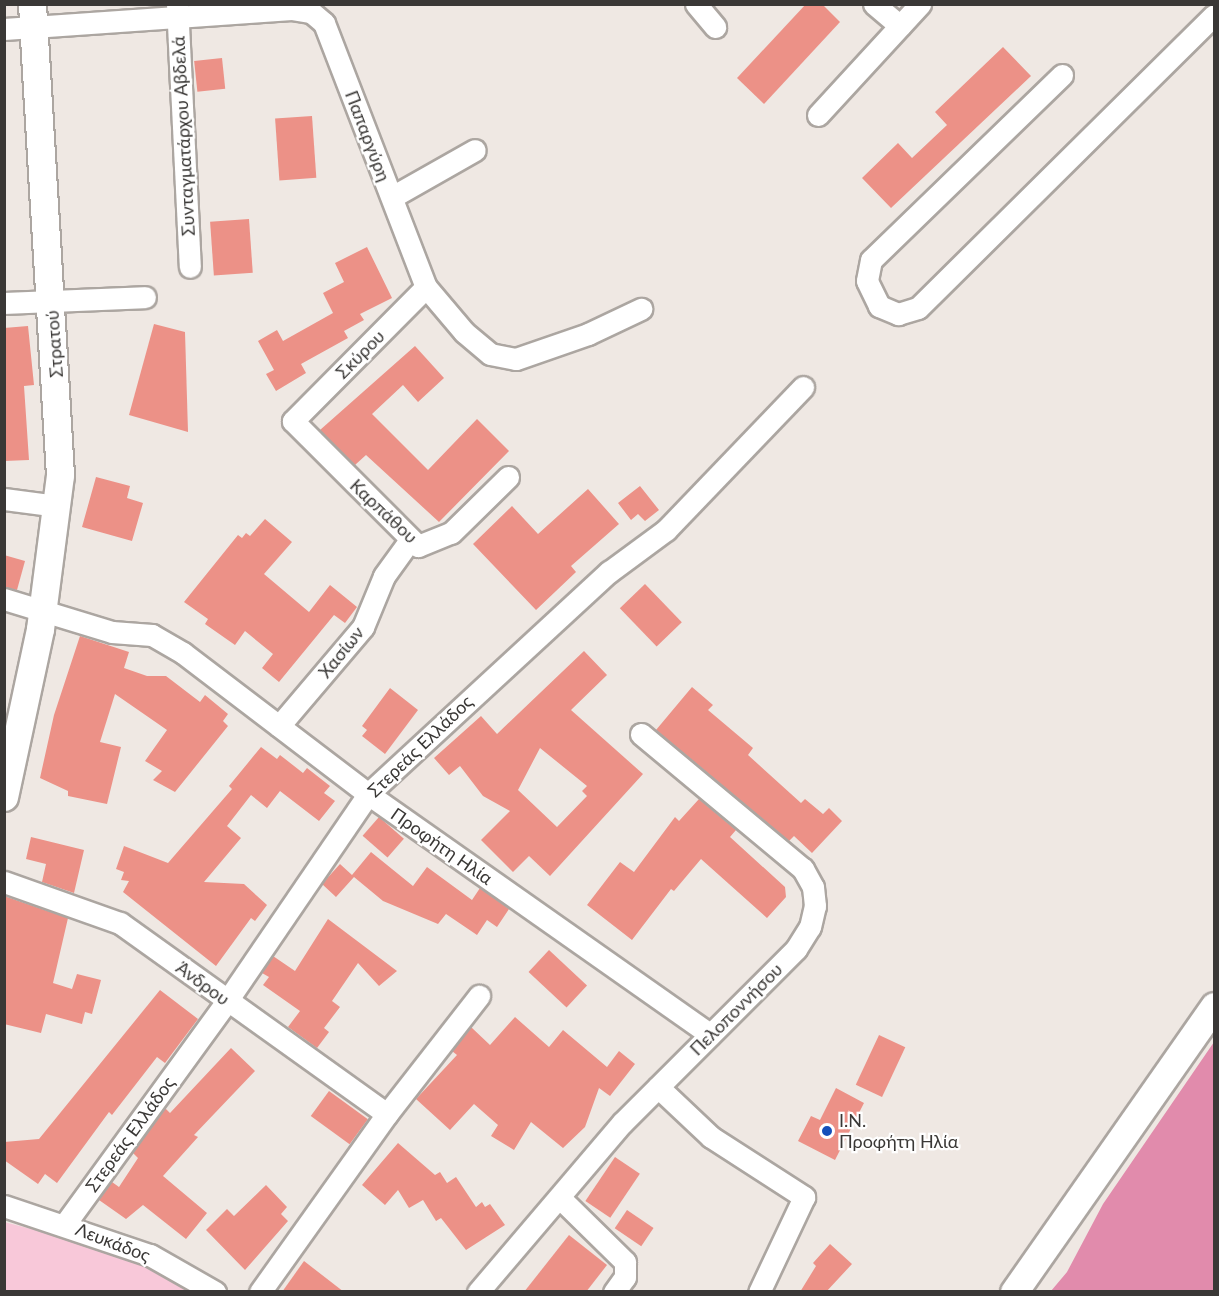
<!DOCTYPE html>
<html>
<head>
<meta charset="utf-8">
<style>
  body { margin:0 }
  #map { position:relative; width:1219px; height:1296px; overflow:hidden; background:#efe8e3; font-family:Lato,sans-serif }
  div>[style] { position:absolute }
  [style*='--x'] { left:calc(var(--x)*1px); top:calc(var(--y)*1px); width:calc(var(--w)*1px); rotate:calc(var(--a)*1deg) }
  .green>* { inset:0; background:#f8c8d9 }
  .forest>* { inset:0; background:#e18bac }
  .building>* { inset:0; background:#ec9187; transform-origin:0 0 }
  .roads { filter:drop-shadow(2px 0 #aca6a1) drop-shadow(-2px 0 #aca6a1) drop-shadow(0 2px #aca6a1) drop-shadow(0 -2px #aca6a1) }
  .minor>* { height:21px; margin:-10.5px; padding:0 10.5px; transform-origin:10.5px; border-radius:10.5px; background:#fff }
  .tertiary>* { height:27px; margin:-13.5px; padding:0 13.5px; transform-origin:13.5px; border-radius:13.5px; background:#fff }
  .dots>* { width:16px; height:16px; translate:-50% -50%; box-sizing:border-box; border:3px solid #fff; border-radius:50% }
  span { translate:-50% -50%; white-space:nowrap; text-align:center; line-height:1.15; -webkit-text-stroke:4.5px #fff; paint-order:stroke }
  .street-label { font-size:18px; color:#3a3836 }
  .poi-label { font-size:18px; color:#3a3836 }
  .left { translate:0 -50%; text-align:left }
  .frame { position:absolute; inset:0; border:6px solid #3a3836; pointer-events:none }
</style>
</head>
<body>
<div id="map">
  <div class="green">
    <div style="clip-path:polygon(4px 1222px,106px 1248px,199px 1291px,5px 1291px)"></div>
  </div>
  <div class="forest">
    <div style="clip-path:polygon(1214px 1042px,1214px 1291px,1051px 1291px,1067px 1272px,1103px 1204px)"></div>
  </div>
  <div class="building">
    <div style="clip-path:polygon(806px 4px,822px 4px,840px 22px,764px 104px,737px 78px)"></div>
    <div style="clip-path:polygon(1003px 47px,1031px 76px,891px 208px,862px 178px,898px 143px,912px 158px,947px 125px,935px 112px)"></div>
    <div style="left:222px;top:58px;width:31px;height:28px;rotate:84deg"></div>
    <div style="left:312px;top:116px;width:62px;height:37px;rotate:86deg"></div>
    <div style="left:249px;top:219px;width:54px;height:39px;rotate:86deg"></div>
    <div style="clip-path:polygon(367px 247px,392px 298px,360px 314px,364px 320px,344px 331px,348px 338px,301px 364px,306px 373px,276px 391px,266px 374px,274px 370px,258px 341px,277px 330px,283px 341px,333px 313px,323px 293px,344px 282px,335px 263px)"></div>
    <div style="clip-path:polygon(154px 324px,185px 332px,188px 432px,129px 415px)"></div>
    <div style="clip-path:polygon(28px 326px,34px 385px,24px 386px,29px 460px,4px 461px,4px 328px)"></div>
    <div style="clip-path:polygon(415px 346px,444px 378px,418px 402px,403px 385px,372px 414px,428px 470px,477px 419px,509px 451px,439px 522px,366px 455px,355px 465px,320px 430px)"></div>
    <div style="clip-path:polygon(96px 477px,130px 486px,127px 498px,143px 503px,132px 541px,82px 527px)"></div>
    <div style="clip-path:polygon(640px 486px,659px 510px,645px 521px,638px 514px,631px 520px,618px 503px)"></div>
    <div style="clip-path:polygon(588px 489px,619px 524px,571px 566px,576px 572px,536px 610px,473px 544px,512px 506px,538px 534px)"></div>
    <div style="clip-path:polygon(265px 519px,292px 542px,264px 574px,309px 612px,330px 585px,357px 607px,345px 623px,334px 615px,279px 682px,262px 668px,273px 654px,245px 631px,235px 645px,205px 624px,208px 619px,184px 602px,238px 535px,242px 538px,246px 533px,250px 536px)"></div>
    <div style="clip-path:polygon(4px 555px,25px 561px,17px 590px,4px 587px)"></div>
    <div style="left:645px;top:584px;width:53px;height:35px;rotate:46deg"></div>
    <div style="clip-path:polygon(80px 636px,129px 652px,124px 668px,147px 676px,166px 676px,200px 702px,205px 695px,228px 714px,223px 721px,228px 726px,175px 792px,153px 780px,162px 771px,145px 761px,167px 730px,115px 694px,100px 742px,121px 747px,107px 804px,68px 796px,68px 791px,40px 778px,54px 715px)"></div>
    <div style="clip-path:polygon(evenodd,584px 651px,607px 675px,571px 710px,643px 774px,550px 876px,529px 856px,513px 872px,481px 840px,510px 811px,483px 796px,460px 766px,449px 775px,434px 758px,481px 716px,497px 734px,584px 651px,540px 748px,587px 786px,582px 791px,587px 796px,557px 827px,518px 790px,540px 748px)"></div>
    <div style="clip-path:polygon(692px 687px,713px 705px,708px 710px,753px 748px,748px 755px,801px 803px,805px 799px,823px 814px,829px 808px,842px 821px,812px 853px,794px 836px,789px 841px,656px 730px)"></div>
    <div style="clip-path:polygon(390px 688px,418px 710px,385px 754px,362px 736px,367px 730px,362px 726px)"></div>
    <div style="clip-path:polygon(261px 747px,277px 759px,280px 755px,303px 773px,307px 768px,330px 786px,324px 793px,335px 801px,319px 821px,280px 791px,267px 808px,251px 795px,227px 826px,241px 838px,204px 882px,244px 884px,267px 905px,255px 921px,251px 918px,216px 966px,123px 892px,129px 881px,121px 880px,124px 872px,116px 869px,124px 846px,168px 863px,232px 789px,229px 786px)"></div>
    <div style="clip-path:polygon(699px 799px,736px 830px,730px 837px,785px 887px,786px 897px,767px 918px,701px 859px,674px 891px,671px 889px,632px 940px,587px 905px,620px 862px,634px 872px,675px 817px,679px 821px)"></div>
    <div style="left:379px;top:817px;width:33px;height:25px;rotate:41deg"></div>
    <div style="clip-path:polygon(31px 837px,84px 850px,74px 893px,42px 882px,46px 864px,26px 859px)"></div>
    <div style="clip-path:polygon(371px 852px,413px 886px,427px 867px,472px 900px,480px 888px,509px 909px,497px 927px,487px 920px,477px 935px,446px 914px,438px 924px,383px 901px,354px 877px,336px 897px,322px 884px,340px 864px,352px 875px)"></div>
    <div style="clip-path:polygon(4px 896px,68px 918px,53px 983px,72px 989px,77px 974px,101px 980px,92px 1014px,85px 1012px,82px 1024px,46px 1014px,41px 1033px,4px 1024px)"></div>
    <div style="clip-path:polygon(328px 919px,397px 971px,379px 986px,358px 963px,332px 1001px,340px 1007px,324px 1028px,329px 1032px,317px 1048px,288px 1027px,300px 1011px,263px 985px,269px 977px,262px 973px,273px 956px,295px 971px)"></div>
    <div style="left:549px;top:950px;width:52px;height:30px;rotate:43deg"></div>
    <div style="clip-path:polygon(160px 990px,198px 1019px,165px 1063px,157px 1057px,112px 1115px,109px 1112px,57px 1183px,45px 1174px,38px 1184px,4px 1160px,4px 1142px,39px 1139px)"></div>
    <div style="clip-path:polygon(515px 1017px,549px 1047px,563px 1030px,607px 1067px,619px 1051px,635px 1064px,610px 1096px,599px 1088px,585px 1127px,563px 1148px,531px 1122px,514px 1150px,491px 1136px,498px 1125px,474px 1104px,450px 1130px,416px 1099px,457px 1055px,452px 1051px,471px 1027px,490px 1045px)"></div>
    <div style="left:879px;top:1035px;width:29px;height:55px;rotate:25deg"></div>
    <div style="clip-path:polygon(231px 1048px,255px 1071px,194px 1135px,198px 1137px,163px 1176px,207px 1213px,186px 1239px,143px 1205px,126px 1219px,99px 1200px,112px 1182px,119px 1187px,138px 1158px,133px 1153px,165px 1108px,170px 1113px)"></div>
    <div style="clip-path:polygon(836px 1088px,864px 1103px,835px 1160px,798px 1141px,811px 1116px,820px 1120px)"></div>
    <div style="left:329px;top:1091px;width:48px;height:31px;rotate:36deg"></div>
    <div style="clip-path:polygon(398px 1143px,435px 1175px,440px 1172px,447px 1183px,456px 1177px,476px 1207px,482px 1202px,485px 1207px,490px 1204px,505px 1225px,466px 1250px,441px 1218px,436px 1221px,423px 1200px,409px 1208px,398px 1190px,385px 1205px,362px 1185px)"></div>
    <div style="left:615px;top:1157px;width:30px;height:53px;rotate:34deg"></div>
    <div style="clip-path:polygon(266px 1185px,287px 1207px,281px 1214px,288px 1221px,245px 1270px,206px 1230px,227px 1209px,234px 1216px)"></div>
    <div style="left:627px;top:1210px;width:32px;height:22px;rotate:34deg"></div>
    <div style="clip-path:polygon(569px 1235px,607px 1265px,586px 1292px,524px 1292px)"></div>
    <div style="clip-path:polygon(830px 1244px,852px 1264px,826px 1292px,800px 1292px,816px 1266px,813px 1263px)"></div>
    <div style="clip-path:polygon(304px 1261px,344px 1292px,282px 1292px)"></div>
  </div>
  <div class="roads">
    <div class="minor">
      <div style="--x:177;--y:4;--w:263;--a:87.2"></div>
      <div style="--x:696;--y:4;--w:30;--a:50"></div>
      <div style="--x:874;--y:4;--w:34;--a:40"></div>
      <div style="--x:4;--y:29;--w:288;--a:-4"></div>
      <div style="--x:291;--y:9;--w:20;--a:9"></div>
      <div style="--x:311;--y:12;--w:17;--a:40"></div>
      <div style="--x:324;--y:23;--w:283;--a:68.9"></div>
      <div style="--x:426;--y:287;--w:59;--a:49.8"></div>
      <div style="--x:464;--y:332;--w:34;--a:40"></div>
      <div style="--x:490;--y:354;--w:26;--a:11"></div>
      <div style="--x:516;--y:359;--w:76;--a:-19.1"></div>
      <div style="--x:588;--y:334;--w:59;--a:-25.3"></div>
      <div style="--x:1062;--y:75;--w:266;--a:135.9"></div>
      <div style="--x:871;--y:260;--w:21;--a:101"></div>
      <div style="--x:867;--y:281;--w:28;--a:64"></div>
      <div style="--x:879;--y:306;--w:21;--a:23"></div>
      <div style="--x:898;--y:314;--w:21;--a:-17"></div>
      <div style="--x:918;--y:308;--w:416;--a:-44.7"></div>
      <div style="--x:818;--y:115;--w:151;--a:-47.4"></div>
      <div style="--x:392;--y:197;--w:95;--a:-29.5"></div>
      <div style="--x:426;--y:287;--w:189;--a:134.8"></div>
      <div style="--x:293;--y:421;--w:177;--a:45"></div>
      <div style="--x:418;--y:546;--w:35;--a:-22"></div>
      <div style="--x:451;--y:533;--w:80;--a:-44.5"></div>
      <div style="--x:4;--y:303;--w:141;--a:-2.4"></div>
      <div style="--x:4;--y:499;--w:54;--a:7.4"></div>
      <div style="--x:4;--y:599;--w:113;--a:17"></div>
      <div style="--x:112;--y:632;--w:40;--a:4.3"></div>
      <div style="--x:152;--y:635;--w:36;--a:30"></div>
      <div style="--x:183;--y:653;--w:233;--a:37.3"></div>
      <div style="--x:368;--y:794;--w:418;--a:35.1"></div>
      <div style="--x:279;--y:726;--w:130;--a:-49.7"></div>
      <div style="--x:363;--y:627;--w:55;--a:-67.6"></div>
      <div style="--x:384;--y:576;--w:44;--a:-54.2"></div>
      <div style="--x:4;--y:882;--w:123;--a:19.5"></div>
      <div style="--x:120;--y:923;--w:328;--a:35.6"></div>
      <div style="--x:658;--y:1087;--w:73;--a:43.3"></div>
      <div style="--x:711;--y:1137;--w:111;--a:32.8"></div>
      <div style="--x:804;--y:1197;--w:105;--a:115.3"></div>
      <div style="--x:561;--y:1199;--w:90;--a:44.5"></div>
      <div style="--x:625;--y:1262;--w:15;--a:90"></div>
      <div style="--x:625;--y:1277;--w:19;--a:126"></div>
      <div style="--x:4;--y:1206;--w:154;--a:18.6"></div>
      <div style="--x:150;--y:1255;--w:75;--a:29.6"></div>
      <div style="--x:65;--y:1224;--w:276;--a:-54"></div>
      <div style="--x:227;--y:1001;--w:250;--a:-55.7"></div>
      <div style="--x:368;--y:794;--w:328;--a:-42.7"></div>
      <div style="--x:609;--y:572;--w:71;--a:-36.4"></div>
      <div style="--x:666;--y:530;--w:198;--a:-46.2"></div>
      <div style="--x:260;--y:1292;--w:219;--a:-54.5"></div>
      <div style="--x:387;--y:1114;--w:150;--a:-52.1"></div>
      <div style="--x:478;--y:1292;--w:222;--a:-49.6"></div>
      <div style="--x:622;--y:1123;--w:246;--a:-45"></div>
      <div style="--x:796;--y:949;--w:26;--a:-58"></div>
      <div style="--x:810;--y:927;--w:22;--a:-77"></div>
      <div style="--x:815;--y:906;--w:19;--a:-96"></div>
      <div style="--x:813;--y:887;--w:21;--a:-119"></div>
      <div style="--x:803;--y:869;--w:211;--a:-140.2"></div>
    </div>
    <div class="tertiary">
      <div style="--x:4;--y:797;--w:172;--a:-77.9"></div>
      <div style="--x:40;--y:629;--w:155;--a:-82.6"></div>
      <div style="--x:60;--y:475;--w:472;--a:-93.4"></div>
      <div style="--x:1014;--y:1292;--w:349;--a:-55"></div>
    </div>
  </div>
  <div class="dots">
    <div style="left:827px;top:1131px;background:#154fba"></div>
  </div>
  <div class="street-label">
    <span style="left:183px;top:136px;rotate:-93deg">Συνταγματάρχου Αβδελά</span>
    <span style="left:368px;top:136px;rotate:69deg">Παπαργύρη</span>
    <span style="left:54px;top:344px;rotate:-94deg">Στρατού</span>
    <span style="left:360px;top:354px;rotate:-45deg">Σκύρου</span>
    <span style="left:384px;top:511px;rotate:43deg">Καρπάθου</span>
    <span style="left:341px;top:652px;rotate:-51deg">Χασίων</span>
    <span style="left:420px;top:746px;rotate:-44deg">Στερεάς Ελλάδος</span>
    <span style="left:442px;top:846px;rotate:35deg">Προφήτη Ηλία</span>
    <span style="left:203px;top:983px;rotate:36deg">Άνδρου</span>
    <span style="left:736px;top:1009px;rotate:-45deg">Πελοποννήσου</span>
    <span style="left:130px;top:1134px;rotate:-54deg">Στερεάς Ελλάδος</span>
    <span style="left:113px;top:1242px;rotate:21deg">Λευκάδος</span>
  </div>
  <div class="poi-label">
    <span class="left" style="left:839px;top:1131px">Ι.Ν.<br>Προφήτη Ηλία</span>
  </div>
  <div class="frame"></div>
</div>
</body>
</html>
